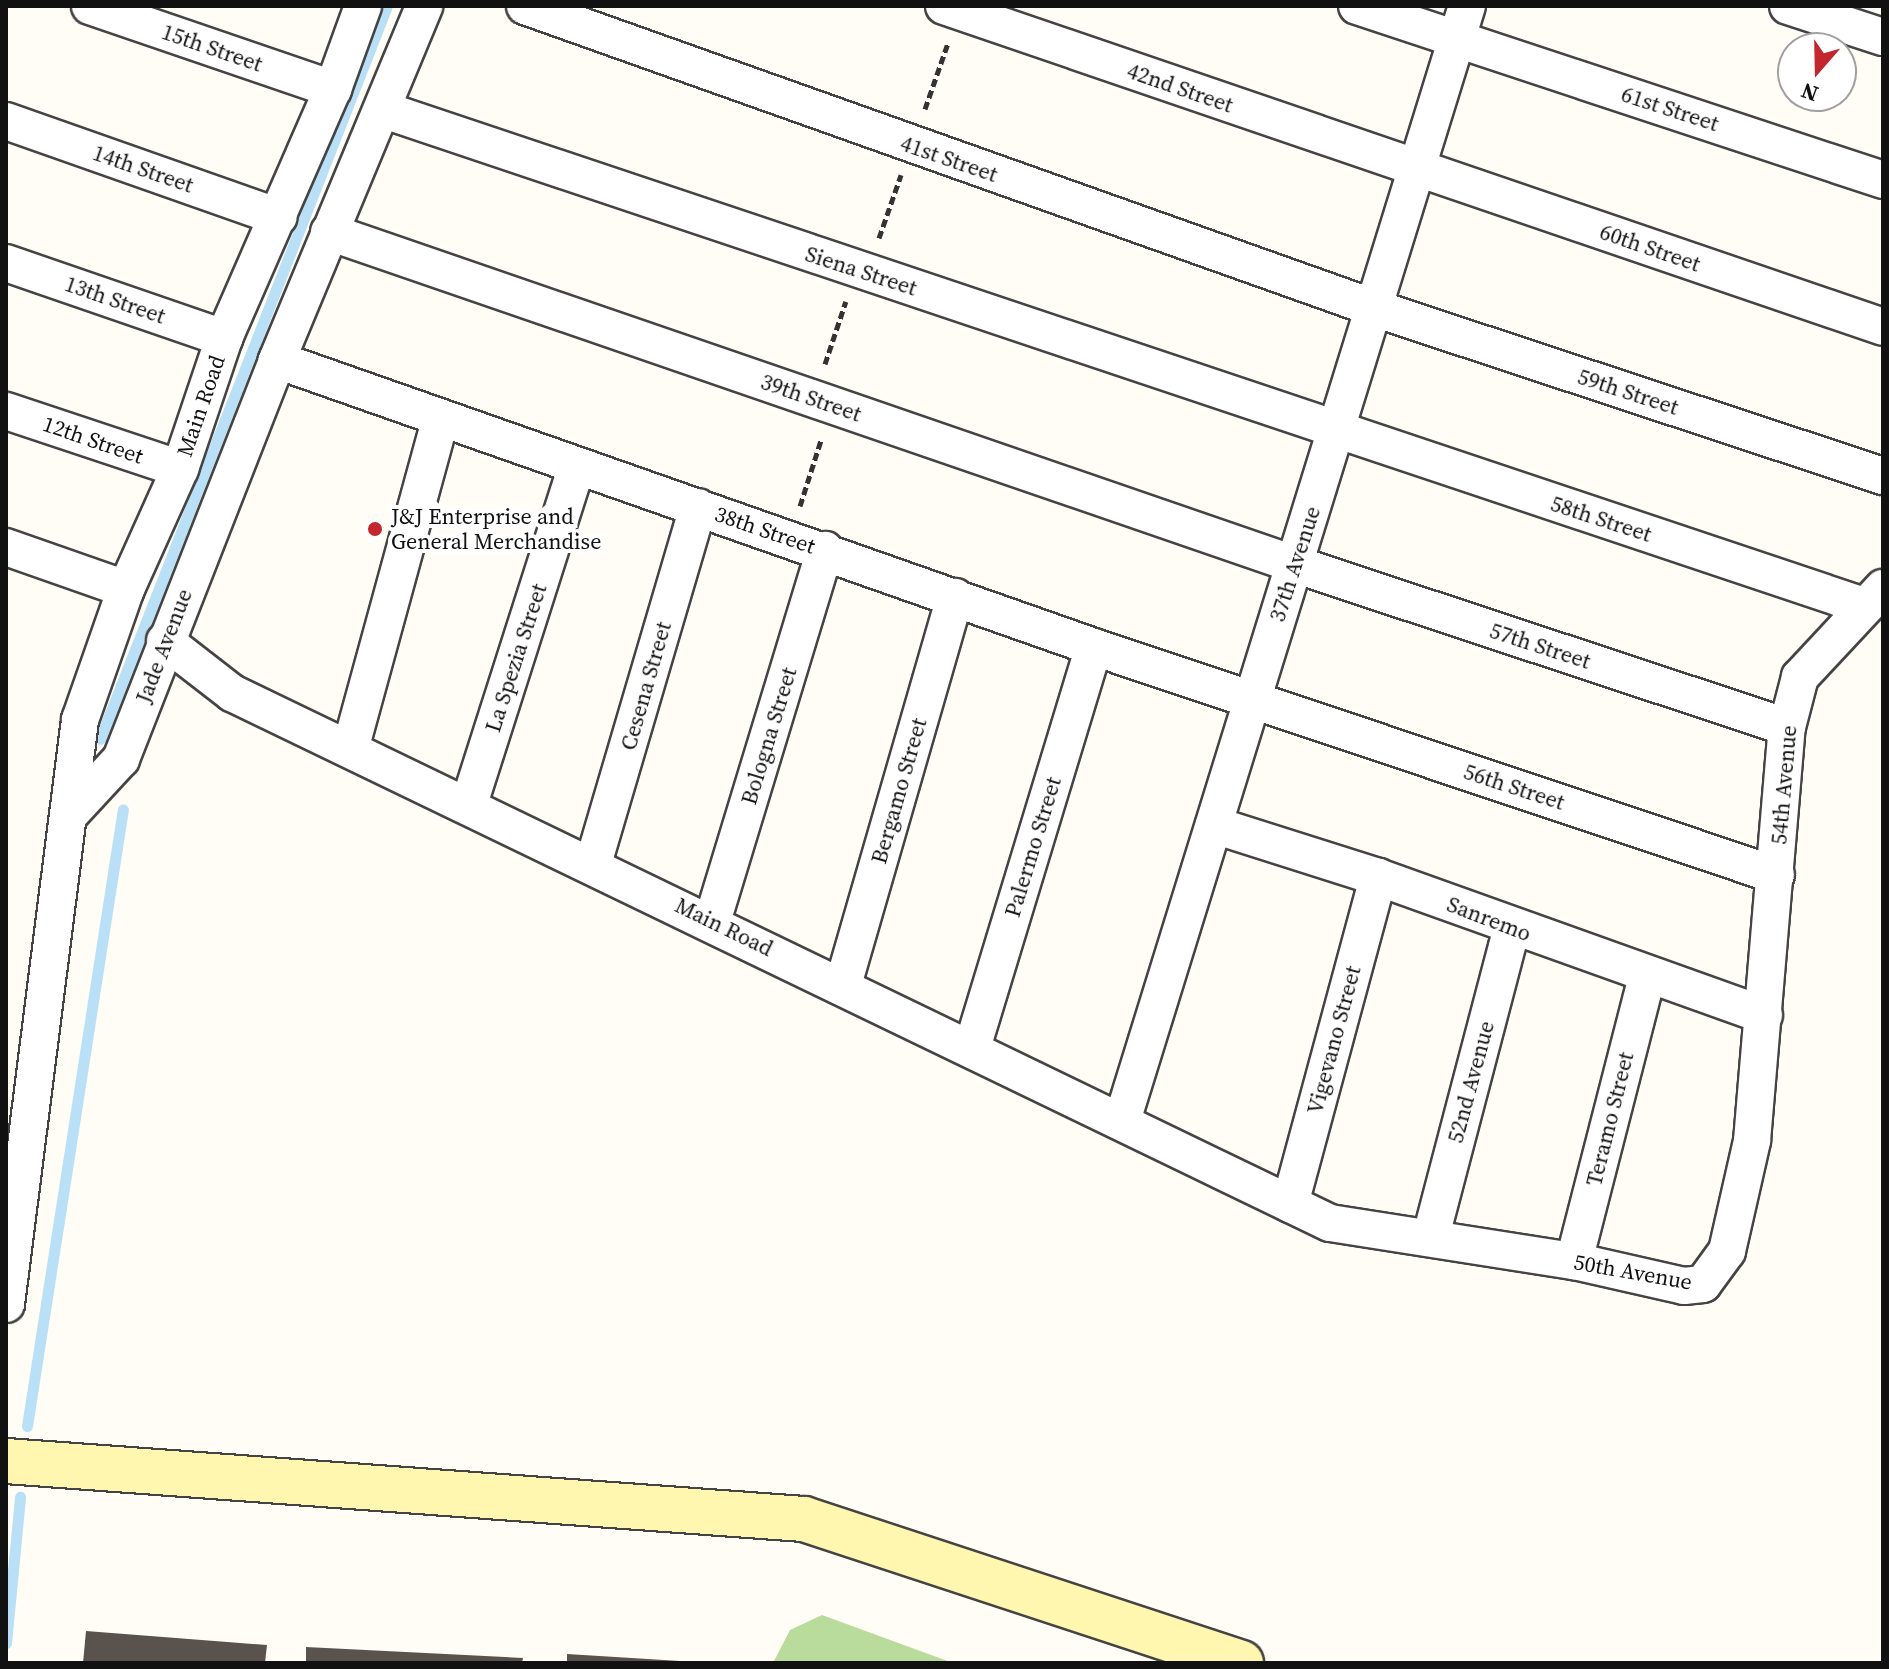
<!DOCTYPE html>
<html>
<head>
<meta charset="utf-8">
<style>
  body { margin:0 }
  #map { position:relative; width:1889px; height:1669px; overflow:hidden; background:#fffdf5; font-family:"Source Serif 4",serif }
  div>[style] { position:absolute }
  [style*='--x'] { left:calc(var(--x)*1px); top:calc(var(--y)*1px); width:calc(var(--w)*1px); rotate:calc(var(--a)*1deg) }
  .forest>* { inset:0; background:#b9dc9c }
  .stream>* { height:11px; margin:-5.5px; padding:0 5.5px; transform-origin:5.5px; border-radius:5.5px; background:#b9e0f7 }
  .building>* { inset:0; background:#5a524d }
  .path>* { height:5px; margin-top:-2.5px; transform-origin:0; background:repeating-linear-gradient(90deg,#333 0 8px,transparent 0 12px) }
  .roads { filter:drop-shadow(2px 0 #444) drop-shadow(-2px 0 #444) drop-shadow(0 2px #444) drop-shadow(0 -2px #444) }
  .street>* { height:36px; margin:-18px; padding:0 18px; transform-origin:18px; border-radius:18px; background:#fff }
  .secondary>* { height:44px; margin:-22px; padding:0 22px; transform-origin:22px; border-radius:22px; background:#fff6b0 }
  .dots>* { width:22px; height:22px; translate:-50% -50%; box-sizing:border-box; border:4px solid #fff; border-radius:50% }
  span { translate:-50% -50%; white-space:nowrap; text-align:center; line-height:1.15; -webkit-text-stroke:8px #fff; paint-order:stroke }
  .street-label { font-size:22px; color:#111 }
  .poi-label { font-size:22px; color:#111 }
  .left { translate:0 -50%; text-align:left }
  .frame { position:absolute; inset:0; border:8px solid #111; pointer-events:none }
  .north { position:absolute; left:1777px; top:32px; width:80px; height:80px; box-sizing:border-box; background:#fff; border:2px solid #a0a0a0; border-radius:50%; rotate:200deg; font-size:22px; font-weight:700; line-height:32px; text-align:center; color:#111 }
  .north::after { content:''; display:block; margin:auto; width:28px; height:36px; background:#c4262e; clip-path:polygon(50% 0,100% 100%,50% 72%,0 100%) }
</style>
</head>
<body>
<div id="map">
  <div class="forest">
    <div style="clip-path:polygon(822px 1615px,953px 1663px,773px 1663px,790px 1630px)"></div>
  </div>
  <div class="stream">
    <div style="--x:100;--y:739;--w:787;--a:-68.62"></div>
    <div style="--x:27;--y:1426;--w:624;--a:-81.16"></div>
    <div style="--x:6;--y:1643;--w:147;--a:-84.5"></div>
  </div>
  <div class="building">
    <div style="clip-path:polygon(86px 1631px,267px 1645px,265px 1663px,83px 1663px)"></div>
    <div style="clip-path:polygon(306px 1647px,523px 1658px,522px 1663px,306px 1663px)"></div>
    <div style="clip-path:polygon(567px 1654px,680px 1661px,680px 1663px,567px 1663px)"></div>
  </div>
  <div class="path">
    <div style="--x:925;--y:109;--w:70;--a:-70.8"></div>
    <div style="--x:879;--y:238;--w:67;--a:-70.8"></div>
    <div style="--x:825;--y:364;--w:66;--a:-71.6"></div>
    <div style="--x:800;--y:506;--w:69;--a:-72.3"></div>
  </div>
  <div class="roads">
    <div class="street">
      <div style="--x:90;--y:6;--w:257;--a:18.9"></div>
      <div style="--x:525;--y:6;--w:901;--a:19.58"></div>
      <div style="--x:1374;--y:308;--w:536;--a:18.27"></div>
      <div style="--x:944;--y:6;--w:992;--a:18.87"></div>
      <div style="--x:1357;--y:6;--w:554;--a:18.3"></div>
      <div style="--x:1788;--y:6;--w:100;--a:18.1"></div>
      <div style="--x:384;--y:110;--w:1561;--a:18.53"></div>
      <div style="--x:6;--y:121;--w:289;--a:19.4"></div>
      <div style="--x:329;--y:232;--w:1021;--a:18.99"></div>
      <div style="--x:1294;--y:564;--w:519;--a:18.3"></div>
      <div style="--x:6;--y:263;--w:231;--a:19"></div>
      <div style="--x:277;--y:360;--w:866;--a:19.36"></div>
      <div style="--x:1094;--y:647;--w:719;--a:18.49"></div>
      <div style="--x:6;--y:411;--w:183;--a:18.4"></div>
      <div style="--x:6;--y:547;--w:127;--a:19.3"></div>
      <div style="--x:165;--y:641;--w:85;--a:37.8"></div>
      <div style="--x:232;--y:693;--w:1219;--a:25.77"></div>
      <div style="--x:1330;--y:1223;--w:247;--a:8.9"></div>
      <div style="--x:1574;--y:1261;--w:113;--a:12.8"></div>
      <div style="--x:1684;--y:1286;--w:19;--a:-6"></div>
      <div style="--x:1703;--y:1284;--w:41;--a:-54"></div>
      <div style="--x:1727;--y:1251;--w:113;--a:-77.2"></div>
      <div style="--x:1752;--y:1141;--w:415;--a:-85.2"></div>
      <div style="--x:1787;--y:727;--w:52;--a:-75.4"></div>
      <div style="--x:1800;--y:677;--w:122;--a:-47"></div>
      <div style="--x:351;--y:746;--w:338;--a:-74.7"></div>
      <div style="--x:469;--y:804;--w:355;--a:-72.3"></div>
      <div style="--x:70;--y:814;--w:75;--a:-47.2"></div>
      <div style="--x:121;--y:759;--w:428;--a:-68.6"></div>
      <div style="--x:277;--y:360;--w:383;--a:-67.4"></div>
      <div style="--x:1214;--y:825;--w:172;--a:17.6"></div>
      <div style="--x:1378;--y:877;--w:410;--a:19.7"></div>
      <div style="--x:593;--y:864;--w:372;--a:-73.6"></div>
      <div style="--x:712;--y:922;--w:389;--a:-73.1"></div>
      <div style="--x:843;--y:985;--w:404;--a:-73.9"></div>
      <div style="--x:972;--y:1048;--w:419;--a:-73.1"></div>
      <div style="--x:1122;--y:1121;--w:1167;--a:-72.81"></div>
      <div style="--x:1290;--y:1204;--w:339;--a:-74.9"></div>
      <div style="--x:1431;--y:1236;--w:319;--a:-75.3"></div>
      <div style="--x:1574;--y:1261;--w:293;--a:-75.6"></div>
      <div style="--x:6;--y:1304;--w:589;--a:-82.78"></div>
      <div style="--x:80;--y:720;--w:139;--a:-70.7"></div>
      <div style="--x:126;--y:589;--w:132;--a:-65.8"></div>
      <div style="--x:180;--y:469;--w:138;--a:-71.4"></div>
      <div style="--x:224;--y:338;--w:272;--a:-66.4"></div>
      <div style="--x:333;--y:89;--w:88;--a:-70.1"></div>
    </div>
    <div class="secondary">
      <div style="--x:6;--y:1461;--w:800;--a:4.16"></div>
      <div style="--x:804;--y:1519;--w:460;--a:18.2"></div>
    </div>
  </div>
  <div class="dots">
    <div style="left:375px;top:529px;background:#c4262e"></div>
  </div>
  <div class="street-label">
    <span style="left:212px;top:48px;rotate:19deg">15th Street</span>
    <span style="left:1180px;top:88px;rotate:19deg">42nd Street</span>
    <span style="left:1670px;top:109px;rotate:18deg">61st Street</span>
    <span style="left:949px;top:159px;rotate:19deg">41st Street</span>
    <span style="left:143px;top:169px;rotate:19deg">14th Street</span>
    <span style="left:1650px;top:248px;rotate:19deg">60th Street</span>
    <span style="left:861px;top:271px;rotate:18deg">Siena Street</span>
    <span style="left:115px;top:300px;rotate:19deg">13th Street</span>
    <span style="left:1628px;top:392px;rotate:18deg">59th Street</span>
    <span style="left:811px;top:398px;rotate:19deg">39th Street</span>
    <span style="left:201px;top:406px;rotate:-71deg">Main Road</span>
    <span style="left:93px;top:440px;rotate:19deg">12th Street</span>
    <span style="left:1601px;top:519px;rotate:18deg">58th Street</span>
    <span style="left:765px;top:530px;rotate:19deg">38th Street</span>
    <span style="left:1295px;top:564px;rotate:-72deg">37th Avenue</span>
    <span style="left:164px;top:646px;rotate:-69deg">Jade Avenue</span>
    <span style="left:1540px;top:646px;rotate:18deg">57th Street</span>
    <span style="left:516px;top:658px;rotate:-72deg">La Spezia Street</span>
    <span style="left:646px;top:686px;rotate:-74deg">Cesena Street</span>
    <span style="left:769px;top:736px;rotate:-73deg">Bologna Street</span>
    <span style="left:1784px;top:785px;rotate:-85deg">54th Avenue</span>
    <span style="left:1514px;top:787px;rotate:18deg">56th Street</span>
    <span style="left:899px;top:791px;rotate:-74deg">Bergamo Street</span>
    <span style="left:1033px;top:847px;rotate:-73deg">Palermo Street</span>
    <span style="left:1489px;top:919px;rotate:21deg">Sanremo</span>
    <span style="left:724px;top:927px;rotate:26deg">Main Road</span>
    <span style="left:1334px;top:1040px;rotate:-75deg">Vigevano Street</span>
    <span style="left:1471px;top:1082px;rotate:-75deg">52nd Avenue</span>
    <span style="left:1610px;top:1119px;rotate:-76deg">Teramo Street</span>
    <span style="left:1633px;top:1272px;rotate:10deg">50th Avenue</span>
  </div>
  <div class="poi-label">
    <span class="left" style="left:391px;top:529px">J&amp;J Enterprise and<br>General Merchandise</span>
  </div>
  <div class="frame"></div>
  <div class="north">N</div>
</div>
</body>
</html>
